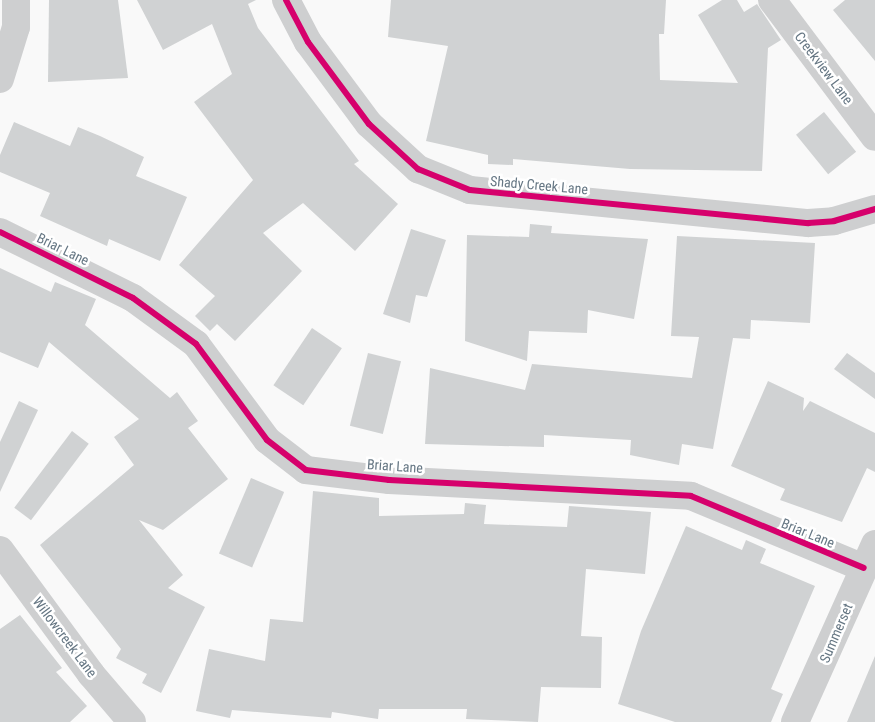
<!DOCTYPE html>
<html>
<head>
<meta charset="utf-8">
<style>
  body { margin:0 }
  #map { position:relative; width:875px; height:722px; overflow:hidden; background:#f9f9f9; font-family:"Roboto Condensed",sans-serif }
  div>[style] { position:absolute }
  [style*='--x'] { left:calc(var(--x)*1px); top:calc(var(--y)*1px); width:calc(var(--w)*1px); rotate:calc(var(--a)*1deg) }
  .building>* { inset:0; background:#d0d2d3; transform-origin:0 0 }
  .street>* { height:28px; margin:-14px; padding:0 14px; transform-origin:14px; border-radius:14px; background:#cecfd0 }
  .cycleway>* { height:6px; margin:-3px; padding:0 3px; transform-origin:3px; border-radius:3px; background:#d6006c }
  span { translate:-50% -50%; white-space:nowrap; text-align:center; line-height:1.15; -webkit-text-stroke:5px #fff; paint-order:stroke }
  .street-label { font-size:14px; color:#657683 }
</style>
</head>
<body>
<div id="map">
  <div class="building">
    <div style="clip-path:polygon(49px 0,118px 0,128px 78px,48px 82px)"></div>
    <div style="clip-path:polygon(137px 0,256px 0,248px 4px,258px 28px,359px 161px,354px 164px,398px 204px,355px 251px,303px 203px,263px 233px,302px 271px,235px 341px,217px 324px,210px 331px,195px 316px,215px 296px,179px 265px,253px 180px,194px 102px,232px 74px,212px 24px,163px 50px)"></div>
    <div style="clip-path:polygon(391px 0,666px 0,664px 34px,659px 34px,660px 80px,738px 83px,698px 15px,722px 0,737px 0,744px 12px,757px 4px,781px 40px,768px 48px,762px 171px,630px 169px,513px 159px,513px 165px,488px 164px,488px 155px,426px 141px,448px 46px,388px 37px)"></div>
    <div style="clip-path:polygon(845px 0,875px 0,875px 61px,833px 10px)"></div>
    <div style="left:824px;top:112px;width:51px;height:36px;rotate:51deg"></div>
    <div style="clip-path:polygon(14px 122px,70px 146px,78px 127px,100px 136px,144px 157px,136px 176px,187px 197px,160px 261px,109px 239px,107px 246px,40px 216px,50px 193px,0 172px,0 155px)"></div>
    <div style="clip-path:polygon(530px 224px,552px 226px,551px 233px,648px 239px,634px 319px,588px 310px,587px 333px,529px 331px,527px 361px,465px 341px,467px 235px,529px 237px)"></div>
    <div style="clip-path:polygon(411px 229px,446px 240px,427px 297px,416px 295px,410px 323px,383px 314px)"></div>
    <div style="clip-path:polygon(677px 236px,815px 243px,810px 323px,751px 320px,750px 339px,733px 338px,713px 449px,682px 444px,679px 465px,630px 455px,631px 440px,544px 435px,544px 447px,425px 444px,430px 368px,525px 390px,532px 364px,692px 378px,699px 337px,671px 336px)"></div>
    <div style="clip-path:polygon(0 268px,51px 292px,55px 282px,96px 299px,85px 325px,170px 398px,177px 392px,198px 421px,188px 428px,228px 479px,163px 530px,139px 520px,183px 575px,168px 588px,205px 607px,161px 693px,142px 683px,147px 674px,116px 658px,121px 649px,40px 545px,134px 465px,114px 437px,139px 419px,49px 342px,38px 368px,0 352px)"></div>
    <div style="left:312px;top:328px;width:36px;height:69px;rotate:34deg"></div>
    <div style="left:368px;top:353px;width:34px;height:75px;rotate:14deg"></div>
    <div style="clip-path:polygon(847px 353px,875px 373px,875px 399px,834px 369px)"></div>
    <div style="clip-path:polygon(768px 381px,804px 398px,803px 411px,810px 401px,875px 433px,875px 472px,867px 468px,842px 522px,780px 500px,785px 489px,731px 466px)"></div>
    <div style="clip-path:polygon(19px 401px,38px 410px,0 492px,0 442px)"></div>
    <div style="left:72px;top:431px;width:21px;height:96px;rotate:37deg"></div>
    <div style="left:251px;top:478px;width:36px;height:82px;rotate:23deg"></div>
    <div style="clip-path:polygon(313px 491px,379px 498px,379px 516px,464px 514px,465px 503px,486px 505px,484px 524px,567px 527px,569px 506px,651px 512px,645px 574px,586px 569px,581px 636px,602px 637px,601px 688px,541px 687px,538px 722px,466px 719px,467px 709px,379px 709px,378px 719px,332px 712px,331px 718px,232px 710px,230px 718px,196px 711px,209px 649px,265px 661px,270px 619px,303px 622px)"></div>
    <div style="clip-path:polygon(686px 526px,742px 550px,746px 540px,766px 549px,760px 563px,815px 586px,771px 689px,783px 694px,771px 722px,675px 722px,618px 704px,641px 631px)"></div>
    <div style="clip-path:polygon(20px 615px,62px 668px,56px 672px,87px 706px,70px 722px,0 722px,0 629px)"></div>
    <div style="clip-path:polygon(875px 656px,875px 722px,847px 722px)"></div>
  </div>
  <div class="street">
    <div style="--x:286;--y:0;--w:47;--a:62.4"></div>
    <div style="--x:308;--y:42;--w:102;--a:53.4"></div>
    <div style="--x:369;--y:124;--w:67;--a:42.6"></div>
    <div style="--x:418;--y:169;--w:56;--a:22"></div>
    <div style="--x:470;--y:190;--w:340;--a:5.6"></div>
    <div style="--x:808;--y:223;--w:26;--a:-4"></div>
    <div style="--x:834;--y:221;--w:43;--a:-16.3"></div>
    <div style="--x:772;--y:0;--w:171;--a:53.1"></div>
    <div style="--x:0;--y:79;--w:54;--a:-72.9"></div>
    <div style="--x:16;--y:27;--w:27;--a:-90"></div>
    <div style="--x:0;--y:232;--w:148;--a:26.4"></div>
    <div style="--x:133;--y:298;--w:78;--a:36.1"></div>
    <div style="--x:196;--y:344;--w:119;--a:53.5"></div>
    <div style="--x:267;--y:440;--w:49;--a:37.6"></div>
    <div style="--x:306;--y:470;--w:84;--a:6.9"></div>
    <div style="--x:389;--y:480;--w:302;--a:3"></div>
    <div style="--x:691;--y:496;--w:187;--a:22.6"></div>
    <div style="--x:0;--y:550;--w:154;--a:53.7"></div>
    <div style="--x:91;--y:674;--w:63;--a:49.5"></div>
    <div style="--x:795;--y:722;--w:195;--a:-65.8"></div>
  </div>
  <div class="cycleway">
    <div style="--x:286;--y:0;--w:47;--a:62.4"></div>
    <div style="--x:308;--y:42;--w:102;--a:53.4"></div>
    <div style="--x:369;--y:124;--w:67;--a:42.6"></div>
    <div style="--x:418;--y:169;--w:56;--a:22"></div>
    <div style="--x:470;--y:190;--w:340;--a:5.6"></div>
    <div style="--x:808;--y:223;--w:26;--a:-4"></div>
    <div style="--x:834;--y:221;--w:43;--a:-16.3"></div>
    <div style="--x:0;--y:232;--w:148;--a:26.4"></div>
    <div style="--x:133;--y:298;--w:78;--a:36.1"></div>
    <div style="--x:196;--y:344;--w:119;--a:53.5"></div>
    <div style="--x:267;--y:440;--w:49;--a:37.6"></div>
    <div style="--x:306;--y:470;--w:84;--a:6.9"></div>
    <div style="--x:389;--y:480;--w:302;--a:3"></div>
    <div style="--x:691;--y:496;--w:187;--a:22.6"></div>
  </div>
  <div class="street-label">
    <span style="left:824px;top:68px;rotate:53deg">Creekview Lane</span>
    <span style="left:539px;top:185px;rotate:5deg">Shady Creek Lane</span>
    <span style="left:63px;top:249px;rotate:26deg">Briar Lane</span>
    <span style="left:395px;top:466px;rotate:4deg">Briar Lane</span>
    <span style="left:808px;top:533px;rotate:22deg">Briar Lane</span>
    <span style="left:836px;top:633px;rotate:-67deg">Summerset</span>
    <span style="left:65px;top:637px;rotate:53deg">Willowcreek Lane</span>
  </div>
</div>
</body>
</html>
